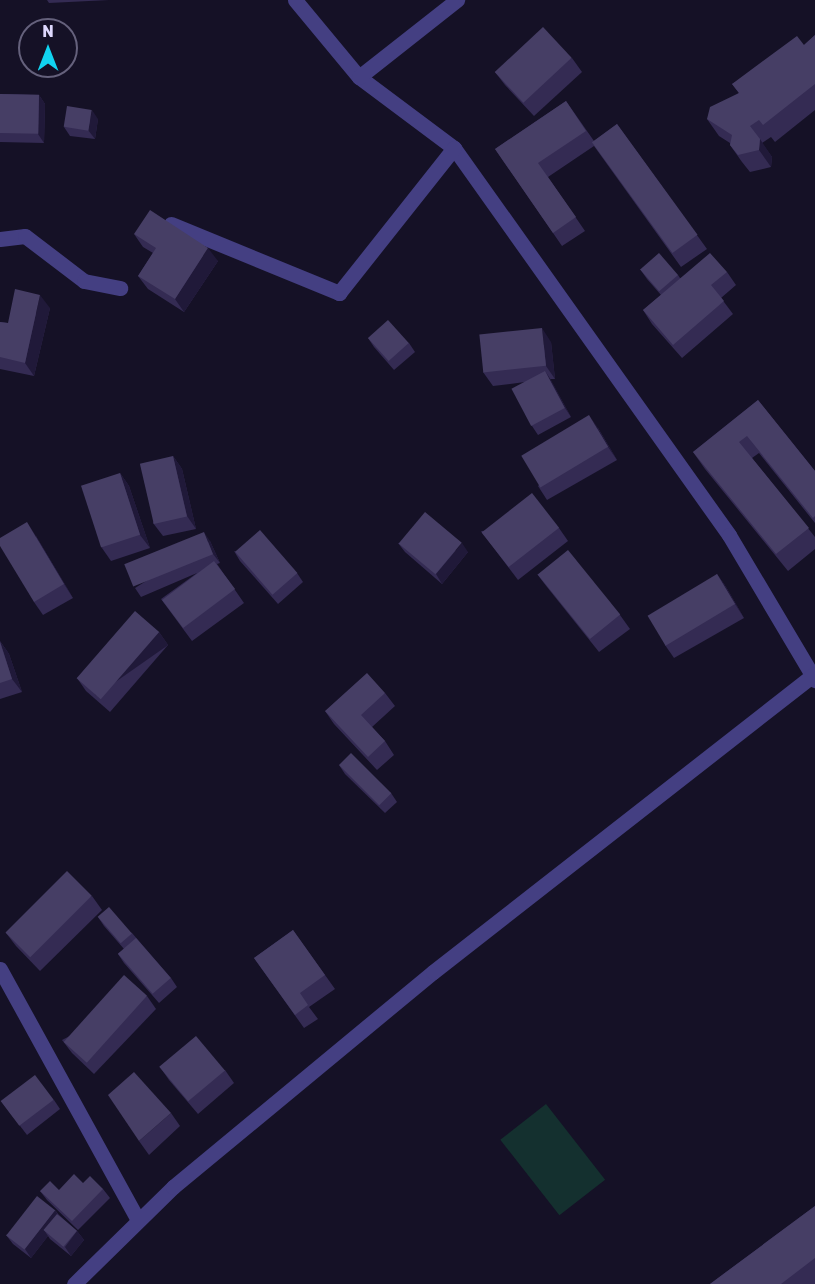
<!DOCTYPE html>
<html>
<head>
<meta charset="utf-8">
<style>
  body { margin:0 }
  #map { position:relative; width:815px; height:1284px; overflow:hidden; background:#151126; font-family:Rubik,sans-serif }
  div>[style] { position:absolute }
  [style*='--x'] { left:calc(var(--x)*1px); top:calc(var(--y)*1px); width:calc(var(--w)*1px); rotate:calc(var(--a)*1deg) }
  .green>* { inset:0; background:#14302f; transform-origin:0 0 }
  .minor>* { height:15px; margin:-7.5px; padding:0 7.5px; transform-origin:7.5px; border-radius:7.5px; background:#443f82 }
  .wall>* { inset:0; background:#342b53 }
  .shaded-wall>* { inset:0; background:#201939; transform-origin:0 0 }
  .building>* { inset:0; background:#463e65; transform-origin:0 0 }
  span { translate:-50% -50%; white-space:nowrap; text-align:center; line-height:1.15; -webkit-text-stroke:4.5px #151126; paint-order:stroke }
  .north { position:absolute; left:18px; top:18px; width:60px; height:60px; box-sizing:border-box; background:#151126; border:2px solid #65617c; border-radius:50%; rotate:0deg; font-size:16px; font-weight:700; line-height:24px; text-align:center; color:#ded8fd }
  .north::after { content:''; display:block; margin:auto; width:21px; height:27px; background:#11d3f0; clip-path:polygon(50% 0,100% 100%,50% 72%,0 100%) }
</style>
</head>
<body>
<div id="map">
  <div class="green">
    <div style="left:546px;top:1104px;width:96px;height:58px;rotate:52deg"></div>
  </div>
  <div class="minor">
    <div style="--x:295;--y:0;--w:100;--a:50.3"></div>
    <div style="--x:359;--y:77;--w:119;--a:36.8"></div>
    <div style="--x:454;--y:148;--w:475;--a:54.6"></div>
    <div style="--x:729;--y:535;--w:169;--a:59.3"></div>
    <div style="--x:359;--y:77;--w:125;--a:-38.2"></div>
    <div style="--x:171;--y:224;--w:182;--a:22.3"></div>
    <div style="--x:339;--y:293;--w:185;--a:-51.6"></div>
    <div style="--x:0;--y:239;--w:25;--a:-7"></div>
    <div style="--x:25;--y:236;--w:74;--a:37.3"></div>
    <div style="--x:84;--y:281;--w:37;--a:11"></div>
    <div style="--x:0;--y:969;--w:286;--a:61.2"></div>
    <div style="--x:74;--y:1284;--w:139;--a:-44.4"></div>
    <div style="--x:173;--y:1187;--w:337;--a:-39.6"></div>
    <div style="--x:433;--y:972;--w:484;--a:-38"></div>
  </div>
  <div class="wall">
    <div style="clip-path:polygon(47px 0,109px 0,49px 3px)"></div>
    <div style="clip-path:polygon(815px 35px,815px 110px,775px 142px,771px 137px,762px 143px,772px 157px,771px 167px,750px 172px,742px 162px,730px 145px,730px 143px,719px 136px,707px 119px,739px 93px,732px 84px,804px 45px)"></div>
    <div style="clip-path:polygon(572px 58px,582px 72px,534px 116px,505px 85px,495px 72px)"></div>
    <div style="clip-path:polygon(0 94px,39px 95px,45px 104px,44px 143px,0 142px)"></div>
    <div style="clip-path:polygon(566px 101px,594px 141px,617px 124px,707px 249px,681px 267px,594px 146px,548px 177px,585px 231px,562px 246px,495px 149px)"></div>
    <div style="clip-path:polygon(98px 119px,95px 139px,70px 136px,64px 127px)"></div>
    <div style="clip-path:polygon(134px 234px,218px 261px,184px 312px,148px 289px,138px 276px,153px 253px,143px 247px)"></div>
    <div style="clip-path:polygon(640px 269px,678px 275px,680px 278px,727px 272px,736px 285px,721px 298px,733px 314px,682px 358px,652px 324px,643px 310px,661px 295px,647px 279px)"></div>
    <div style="clip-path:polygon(50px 308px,34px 376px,0 369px,0 322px,8px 323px)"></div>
    <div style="clip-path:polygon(368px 338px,409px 343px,415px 352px,394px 370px,374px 347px)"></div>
    <div style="clip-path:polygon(551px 342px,555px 379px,550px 379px,571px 417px,538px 435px,532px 426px,525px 382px,493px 386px,483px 372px)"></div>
    <div style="clip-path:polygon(758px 400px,815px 471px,815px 523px,759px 453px,752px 458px,815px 537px,815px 549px,788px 571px,705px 469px,693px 452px)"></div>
    <div style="clip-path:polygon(598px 428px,617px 460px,547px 500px,538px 486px)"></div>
    <div style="clip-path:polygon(173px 456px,182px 469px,196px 529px,163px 536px,153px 523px)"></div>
    <div style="clip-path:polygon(120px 473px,129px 486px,150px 548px,111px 561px,102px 548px)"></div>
    <div style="clip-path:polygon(559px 528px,568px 541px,518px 580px,481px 531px)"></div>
    <div style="clip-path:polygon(36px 536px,73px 598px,43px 615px,34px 602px)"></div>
    <div style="clip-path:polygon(210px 541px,220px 563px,217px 564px,244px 603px,192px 641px,161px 599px,197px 573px,141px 597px,135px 588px)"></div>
    <div style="clip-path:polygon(398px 543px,468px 552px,442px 584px,405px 552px)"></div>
    <div style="clip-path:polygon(234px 551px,297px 573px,303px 582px,278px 604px,240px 561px)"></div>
    <div style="clip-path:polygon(537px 574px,620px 615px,630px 629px,599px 652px,547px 587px)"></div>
    <div style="clip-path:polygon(717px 574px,726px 587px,744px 618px,674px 658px,665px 645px)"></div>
    <div style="clip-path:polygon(159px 632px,168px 645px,110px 712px,86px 691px,77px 678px)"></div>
    <div style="clip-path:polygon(0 641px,9px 654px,22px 692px,0 699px)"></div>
    <div style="clip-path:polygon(385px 693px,395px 706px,372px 727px,385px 741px,394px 755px,377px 770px,334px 724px,325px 711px)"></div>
    <div style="clip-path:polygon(339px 765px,391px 793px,397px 802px,385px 813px,345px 774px)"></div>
    <div style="clip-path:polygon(92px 896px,102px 910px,40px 971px,16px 946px,6px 933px)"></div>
    <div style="clip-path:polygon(98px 917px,132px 933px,171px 978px,177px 987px,159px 1003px,124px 963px,118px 954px,124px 949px,104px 926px)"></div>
    <div style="clip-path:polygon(293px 930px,335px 989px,309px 1007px,318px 1019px,304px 1028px,254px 958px)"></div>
    <div style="clip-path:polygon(147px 996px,156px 1009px,94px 1074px,72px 1053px,62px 1040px)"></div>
    <div style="clip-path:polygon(160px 1067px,225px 1070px,234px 1083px,198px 1114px,169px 1080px)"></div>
    <div style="clip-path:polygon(54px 1100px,60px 1109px,27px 1135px,1px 1101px)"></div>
    <div style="clip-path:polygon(171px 1113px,180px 1126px,149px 1155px,139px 1141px)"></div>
    <div style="clip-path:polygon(83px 1183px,103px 1189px,110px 1198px,78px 1230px,47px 1200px,40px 1191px,59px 1190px)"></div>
    <div style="clip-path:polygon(815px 1206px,815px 1284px,710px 1284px)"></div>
    <div style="clip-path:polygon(55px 1210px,59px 1215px,77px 1231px,84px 1240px,71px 1256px,50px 1239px,48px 1236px,31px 1258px,13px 1244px,6px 1235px)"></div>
  </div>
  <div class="shaded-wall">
    <div style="clip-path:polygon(39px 95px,45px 104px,44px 143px,38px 134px)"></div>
    <div style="clip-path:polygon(92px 110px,98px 119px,95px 139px,88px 130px)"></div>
    <div style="clip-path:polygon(760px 139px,772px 157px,771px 167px,759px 150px)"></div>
    <div style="clip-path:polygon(208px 248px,218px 261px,184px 312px,175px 299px)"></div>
    <div style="clip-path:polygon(40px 295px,50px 308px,34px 376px,25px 363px)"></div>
    <div style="clip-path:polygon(542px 328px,551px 342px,555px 379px,546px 366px)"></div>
    <div style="clip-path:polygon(545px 371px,551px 380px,571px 417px,565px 408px)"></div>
    <div style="clip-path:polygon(589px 415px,598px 428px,617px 460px,608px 447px)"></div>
    <div style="clip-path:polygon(173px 456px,182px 469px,196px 529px,187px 516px)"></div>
    <div style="clip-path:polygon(120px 473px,129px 486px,150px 548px,140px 535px)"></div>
    <div style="clip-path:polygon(27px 522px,36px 536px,73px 598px,64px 584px)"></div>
    <div style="clip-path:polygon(204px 532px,210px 541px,220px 563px,213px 554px)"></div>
    <div style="clip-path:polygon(462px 543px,468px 552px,442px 584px,436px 574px)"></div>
    <div style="clip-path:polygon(717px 574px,726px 587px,744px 618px,735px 604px)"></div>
    <div style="left:159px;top:632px;width:16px;height:88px;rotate:55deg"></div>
    <div style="clip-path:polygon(0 641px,9px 654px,22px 692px,12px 679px)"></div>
    <div style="clip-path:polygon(55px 1210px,61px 1219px,44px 1230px,48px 1236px,31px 1258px,25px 1249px)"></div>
    <div style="clip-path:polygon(77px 1231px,84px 1240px,71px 1256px,65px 1247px)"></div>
  </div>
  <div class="building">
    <div style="left:543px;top:27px;width:42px;height:66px;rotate:47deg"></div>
    <div style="clip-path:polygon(815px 35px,815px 84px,763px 125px,759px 120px,750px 126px,760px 139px,759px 150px,738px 155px,730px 145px,732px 135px,707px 119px,710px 107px,739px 93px,732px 84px,797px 36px,804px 45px)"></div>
    <div style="left:0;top:94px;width:39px;height:39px;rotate:1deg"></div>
    <div style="clip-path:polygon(566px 101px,586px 131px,538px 163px,576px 217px,553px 233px,495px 149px)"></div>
    <div style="left:67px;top:106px;width:25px;height:21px;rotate:9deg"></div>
    <div style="left:617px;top:124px;width:137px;height:31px;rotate:54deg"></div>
    <div style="clip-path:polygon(150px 210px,208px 248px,175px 299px,138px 276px,156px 248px,134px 234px)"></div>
    <div style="left:659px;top:253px;width:29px;height:25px;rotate:49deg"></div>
    <div style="clip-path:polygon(710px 253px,727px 272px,711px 285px,724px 301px,673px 345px,643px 310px)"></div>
    <div style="clip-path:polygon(15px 289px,40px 295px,25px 363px,0 357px,0 322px,8px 323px)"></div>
    <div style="left:388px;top:320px;width:31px;height:27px;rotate:48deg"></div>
    <div style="left:542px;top:328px;width:38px;height:63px;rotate:84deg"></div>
    <div style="left:545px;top:371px;width:42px;height:38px;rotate:62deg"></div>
    <div style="clip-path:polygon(758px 400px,815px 471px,815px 516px,813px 518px,747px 436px,739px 442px,809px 528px,776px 554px,693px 452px)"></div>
    <div style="left:589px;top:415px;width:37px;height:79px;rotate:59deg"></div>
    <div style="left:173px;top:456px;width:62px;height:34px;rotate:77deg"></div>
    <div style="left:120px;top:473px;width:65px;height:41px;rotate:72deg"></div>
    <div style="left:532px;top:493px;width:44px;height:64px;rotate:52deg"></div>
    <div style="left:425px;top:512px;width:48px;height:41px;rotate:40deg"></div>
    <div style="clip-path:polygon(27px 522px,64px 584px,34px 602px,0 546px,0 538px)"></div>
    <div style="left:260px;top:530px;width:57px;height:33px;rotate:49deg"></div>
    <div style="left:204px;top:532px;width:24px;height:86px;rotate:68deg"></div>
    <div style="left:568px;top:550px;width:83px;height:39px;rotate:51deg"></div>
    <div style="left:214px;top:561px;width:35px;height:65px;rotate:53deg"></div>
    <div style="left:717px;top:574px;width:35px;height:81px;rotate:59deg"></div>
    <div style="left:135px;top:611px;width:32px;height:89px;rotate:41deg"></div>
    <div style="clip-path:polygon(0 642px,12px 679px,0 683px)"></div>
    <div style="clip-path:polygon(367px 673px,385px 693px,361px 715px,385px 741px,368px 757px,325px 711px)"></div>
    <div style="left:351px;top:753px;width:57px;height:17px;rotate:45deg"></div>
    <div style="left:67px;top:871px;width:35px;height:87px;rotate:45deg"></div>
    <div style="left:109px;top:907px;width:35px;height:15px;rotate:49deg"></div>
    <div style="clip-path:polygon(293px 930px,325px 975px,300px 993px,308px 1005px,295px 1015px,254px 958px)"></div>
    <div style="left:136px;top:938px;width:53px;height:24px;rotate:49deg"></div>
    <div style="left:124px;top:975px;width:31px;height:90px;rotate:42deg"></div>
    <div style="left:196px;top:1036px;width:45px;height:48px;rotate:50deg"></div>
    <div style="clip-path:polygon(134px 1072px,171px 1113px,139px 1141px,108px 1095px)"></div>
    <div style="left:35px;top:1075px;width:31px;height:43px;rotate:53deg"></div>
    <div style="clip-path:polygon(74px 1174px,83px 1183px,90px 1176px,103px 1189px,72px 1221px,40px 1191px,50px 1181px,59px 1190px)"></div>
    <div style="left:37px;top:1196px;width:23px;height:50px;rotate:38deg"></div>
    <div style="clip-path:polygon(815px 1206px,815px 1258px,781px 1284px,710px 1284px)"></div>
    <div style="left:57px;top:1214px;width:26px;height:21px;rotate:40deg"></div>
  </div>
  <div class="north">N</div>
</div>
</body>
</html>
